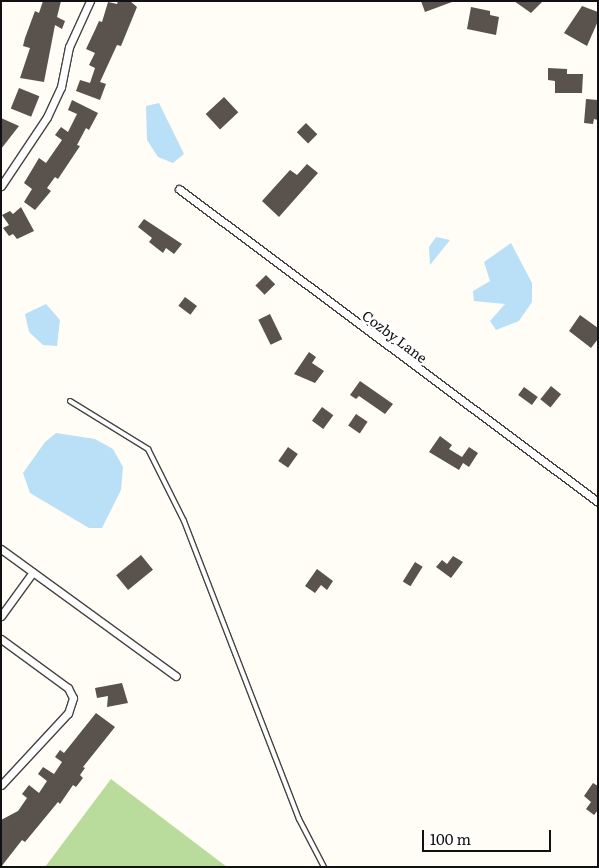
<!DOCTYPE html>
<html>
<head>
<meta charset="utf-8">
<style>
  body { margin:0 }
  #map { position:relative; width:599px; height:868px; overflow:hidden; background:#fffdf5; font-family:Literata,serif }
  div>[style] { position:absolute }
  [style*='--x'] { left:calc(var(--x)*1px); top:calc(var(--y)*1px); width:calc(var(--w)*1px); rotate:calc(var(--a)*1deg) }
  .forest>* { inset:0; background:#b9dc9c }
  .water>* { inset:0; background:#b9e0f7 }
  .building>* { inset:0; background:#5a524d; transform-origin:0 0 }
  .roads { filter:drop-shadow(1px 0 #444) drop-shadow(-1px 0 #444) drop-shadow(0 1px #444) drop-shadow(0 -1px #444) }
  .service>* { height:4px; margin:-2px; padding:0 2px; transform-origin:2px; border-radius:2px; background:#fff }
  .minor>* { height:7px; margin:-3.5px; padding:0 3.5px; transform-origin:3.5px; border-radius:3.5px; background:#fff }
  span { translate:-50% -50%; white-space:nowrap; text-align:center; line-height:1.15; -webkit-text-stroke:5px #fff; paint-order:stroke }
  .street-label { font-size:14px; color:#111 }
  .frame { position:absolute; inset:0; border:2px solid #111; pointer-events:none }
  .scale { position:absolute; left:422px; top:830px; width:129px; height:22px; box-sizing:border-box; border:2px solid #111; border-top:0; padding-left:6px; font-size:15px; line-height:18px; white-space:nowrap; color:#111; -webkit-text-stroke:4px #fff; paint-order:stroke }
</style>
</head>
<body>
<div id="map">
  <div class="forest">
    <div style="clip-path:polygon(111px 779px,227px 867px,45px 867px)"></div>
  </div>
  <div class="water">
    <div style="clip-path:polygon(159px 103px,184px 154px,173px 163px,158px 157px,147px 140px,146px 106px)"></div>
    <div style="clip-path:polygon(436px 237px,450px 240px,430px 265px,429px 247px)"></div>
    <div style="clip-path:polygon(511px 243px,532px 283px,532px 302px,519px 321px,496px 330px,490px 321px,505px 304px,474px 301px,473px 291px,490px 281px,484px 262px)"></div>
    <div style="clip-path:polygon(46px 304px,60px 320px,57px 346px,43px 345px,29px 332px,25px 314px)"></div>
    <div style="clip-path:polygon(56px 433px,95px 439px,113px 449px,123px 467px,121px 490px,102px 528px,89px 528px,30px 493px,23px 473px,45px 442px)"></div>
  </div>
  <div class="building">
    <div style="clip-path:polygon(43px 1px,61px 1px,57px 17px,65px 21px,62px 29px,55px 25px,44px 82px,20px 78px,30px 48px,23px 46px,25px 38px,35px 11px,39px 13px)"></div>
    <div style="clip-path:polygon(118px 1px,130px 1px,137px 7px,121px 46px,117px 45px,100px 82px,106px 84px,100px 100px,76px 91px,80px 80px,90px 83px,95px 68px,89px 65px,95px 53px,86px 49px,95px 30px,99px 21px,102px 22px,108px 2px,117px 4px)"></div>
    <div style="clip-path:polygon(421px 1px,451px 1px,452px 2px,425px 12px)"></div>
    <div style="clip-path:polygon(514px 1px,543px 1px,531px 13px)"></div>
    <div style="clip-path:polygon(582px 6px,598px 12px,598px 21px,587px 46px,564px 33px)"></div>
    <div style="clip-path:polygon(471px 7px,490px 11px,490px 15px,499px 17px,496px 35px,467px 29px)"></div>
    <div style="clip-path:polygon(548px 68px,567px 69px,567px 74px,583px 74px,582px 93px,555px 93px,555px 81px,548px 80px)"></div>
    <div style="left:19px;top:88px;width:22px;height:22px;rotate:22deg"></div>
    <div style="left:224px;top:97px;width:21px;height:25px;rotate:47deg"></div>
    <div style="clip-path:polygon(586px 99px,598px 100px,598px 120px,594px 119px,593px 124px,584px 123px)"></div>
    <div style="clip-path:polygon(72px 100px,98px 113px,89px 130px,86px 128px,77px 145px,80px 146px,58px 179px,55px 177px,47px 188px,51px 191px,35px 210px,24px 202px,32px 189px,24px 183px,39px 158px,46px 163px,62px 140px,55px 135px,61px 127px,68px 132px,77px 114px,68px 110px)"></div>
    <div style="clip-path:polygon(1px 118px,19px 126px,1px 149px)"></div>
    <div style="left:306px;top:123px;width:16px;height:13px;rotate:45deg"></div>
    <div style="clip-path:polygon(307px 164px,318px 173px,279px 217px,262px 201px,290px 170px,297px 175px)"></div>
    <div style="clip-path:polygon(21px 207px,34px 231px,17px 239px,13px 234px,9px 236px,3px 228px,9px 225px,2px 215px,10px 211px,13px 214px)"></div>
    <div style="clip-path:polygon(144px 219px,182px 244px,174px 254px,166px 248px,163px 253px,149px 242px,152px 238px,138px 227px)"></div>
    <div style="left:266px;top:275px;width:13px;height:15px;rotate:45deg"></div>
    <div style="left:185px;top:297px;width:15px;height:11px;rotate:37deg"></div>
    <div style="left:270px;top:314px;width:28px;height:13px;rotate:64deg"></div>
    <div style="clip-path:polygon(580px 315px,598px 328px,598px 339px,591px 348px,569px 331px)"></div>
    <div style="clip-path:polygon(309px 352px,316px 357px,312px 363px,324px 371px,315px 383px,294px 374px)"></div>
    <div style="clip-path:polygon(360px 381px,393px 404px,385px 414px,359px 396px,356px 399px,350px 395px)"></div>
    <div style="left:551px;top:386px;width:13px;height:17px;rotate:39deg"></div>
    <div style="left:524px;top:387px;width:17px;height:10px;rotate:36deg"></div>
    <div style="left:322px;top:407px;width:14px;height:17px;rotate:36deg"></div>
    <div style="left:356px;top:414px;width:14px;height:14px;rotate:34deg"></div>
    <div style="clip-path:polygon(440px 436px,452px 445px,449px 449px,462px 457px,469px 447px,478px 453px,469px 467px,463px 463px,459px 470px,429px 452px)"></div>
    <div style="left:288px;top:447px;width:12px;height:17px;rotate:35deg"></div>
    <div style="left:141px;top:555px;width:19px;height:32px;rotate:51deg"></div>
    <div style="clip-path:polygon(453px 556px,463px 562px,451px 578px,436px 567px,442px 560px,447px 564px)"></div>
    <div style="left:415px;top:562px;width:9px;height:23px;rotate:32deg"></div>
    <div style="clip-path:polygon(317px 569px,333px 581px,327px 590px,321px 585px,315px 593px,305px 586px)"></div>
    <div style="clip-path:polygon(122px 683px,128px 703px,107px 707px,108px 696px,97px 698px,95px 688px)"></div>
    <div style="clip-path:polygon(96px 713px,115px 727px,83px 767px,85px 768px,80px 775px,83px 778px,76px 787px,73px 785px,60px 804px,58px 802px,25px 842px,22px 840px,1px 867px,1px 820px,18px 811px,27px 798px,22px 794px,29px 785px,39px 793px,47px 781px,38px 774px,43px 767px,54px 774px,62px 762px,55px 757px,60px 750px,64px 753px)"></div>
    <div style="clip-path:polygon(593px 783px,598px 786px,598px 810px,594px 815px,586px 809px,591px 802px,584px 796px)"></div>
  </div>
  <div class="roads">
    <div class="service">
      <div style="--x:70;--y:401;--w:92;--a:31.6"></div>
      <div style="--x:148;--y:449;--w:80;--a:63.4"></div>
      <div style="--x:184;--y:521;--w:319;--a:68.9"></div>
      <div style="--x:299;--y:819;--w:54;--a:62.5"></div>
    </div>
    <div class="minor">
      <div style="--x:1;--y:186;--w:83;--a:-56.3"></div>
      <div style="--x:47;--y:117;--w:33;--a:-65"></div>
      <div style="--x:61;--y:87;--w:41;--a:-78.7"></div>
      <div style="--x:69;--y:47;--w:51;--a:-65.5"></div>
      <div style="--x:179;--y:189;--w:523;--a:36.76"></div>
      <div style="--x:1;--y:549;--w:216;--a:36"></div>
      <div style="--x:1;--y:616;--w:54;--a:-54"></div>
      <div style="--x:1;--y:639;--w:83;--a:36.2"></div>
      <div style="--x:68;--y:688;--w:11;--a:63"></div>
      <div style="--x:73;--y:698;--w:16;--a:108"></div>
      <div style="--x:68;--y:713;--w:98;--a:132.9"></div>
    </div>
  </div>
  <div class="street-label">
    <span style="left:395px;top:336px;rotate:37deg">Cozby Lane</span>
  </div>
  <div class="frame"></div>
  <div class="scale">100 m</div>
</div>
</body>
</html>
